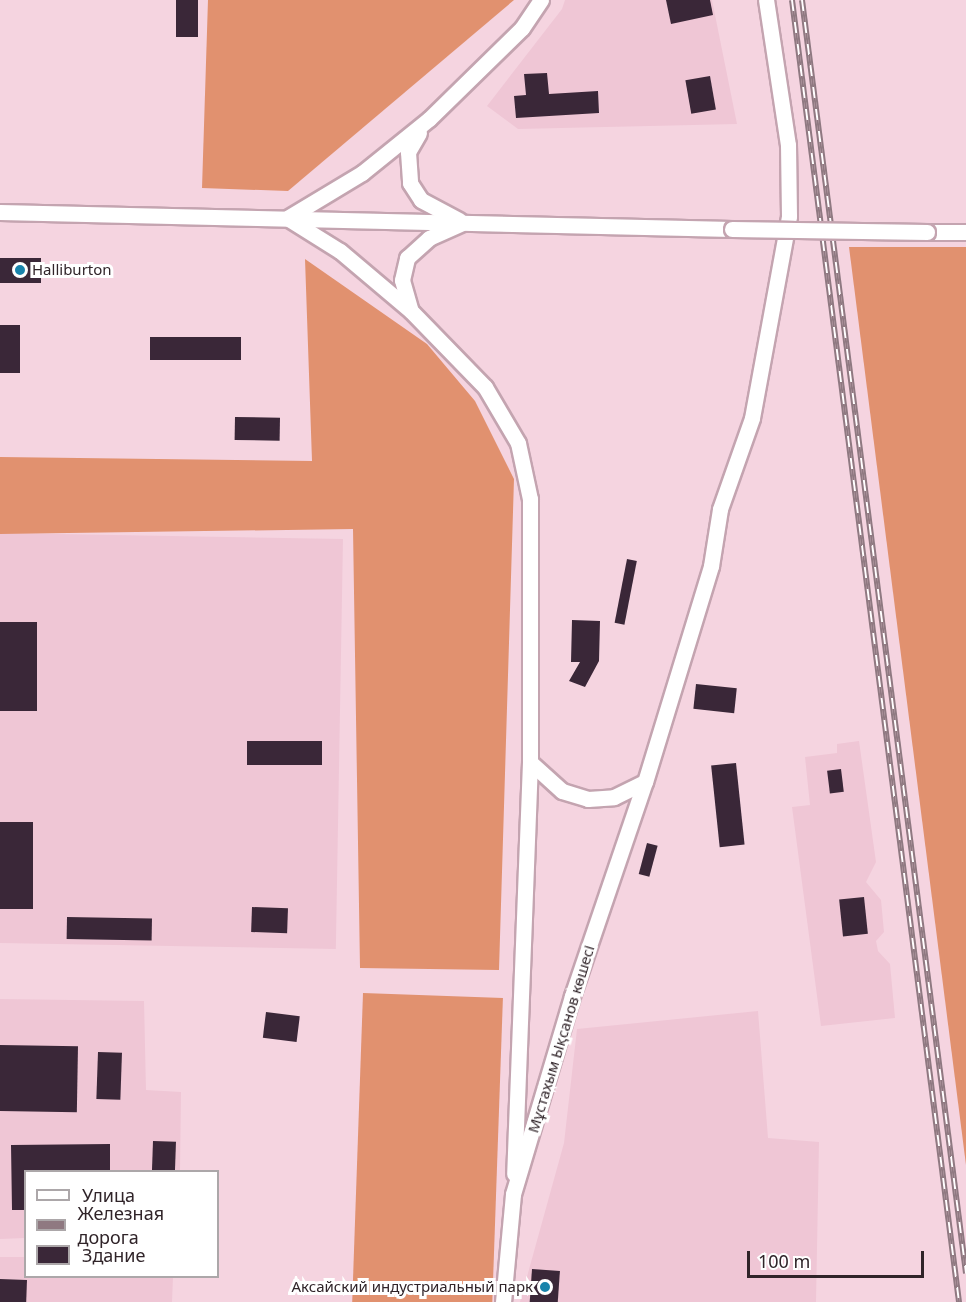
<!DOCTYPE html>
<html>
<head>
<meta charset="utf-8">
<style>
  body { margin:0 }
  #map { position:relative; width:966px; height:1302px; overflow:hidden; background:#f5d4e0; font-family:"Noto Sans",sans-serif }
  div>[style] { position:absolute }
  [style*='--x'] { left:calc(var(--x)*1px); top:calc(var(--y)*1px); width:calc(var(--w)*1px); rotate:calc(var(--a)*1deg) }
  .built>* { inset:0; background:#efc6d5; transform-origin:0 0 }
  .forest>* { inset:0; background:#e1916f; transform-origin:0 0 }
  .building>* { inset:0; background:#3a2738; transform-origin:0 0 }
  .roads { filter:drop-shadow(2px 0 #c4a4b0) drop-shadow(-2px 0 #c4a4b0) drop-shadow(0 2px #c4a4b0) drop-shadow(0 -2px #c4a4b0) }
  .secondary>* { height:15px; margin:-7.5px; padding:0 7.5px; transform-origin:7.5px; border-radius:7.5px; background:#fff }
  .rail>* { height:6px; margin-top:-3px; transform-origin:0; background:repeating-linear-gradient(90deg,#fff 0 11px,#8f7981 0 22px); box-sizing:border-box; border-block:2px solid #8f7981 }
  .bridges { filter:drop-shadow(2px 0 #c4a4b0) drop-shadow(-2px 0 #c4a4b0) drop-shadow(0 2px #c4a4b0) drop-shadow(0 -2px #c4a4b0) }
  .secondary-bridge>* { height:15px; margin:-7.5px; padding:0 7.5px; transform-origin:7.5px; border-radius:7.5px; background:#fff }
  .dots>* { width:16px; height:16px; translate:-50% -50%; box-sizing:border-box; border:3px solid #fff; border-radius:50% }
  span { translate:-50% -50%; white-space:nowrap; text-align:center; line-height:1.15; -webkit-text-stroke:6px #fff; paint-order:stroke }
  .poi-label { font-size:15px; color:#302429 }
  .left { translate:0 -50%; text-align:left }
  .right { translate:-100% -50%; text-align:right }
  .street-label { font-size:15px; color:#302429 }
  .legend { position:absolute; left:24px; top:1170px; width:195px; height:108px; box-sizing:border-box; background:#fff; border:2px solid #aca7a9; margin:0; padding:8px 10px; list-style:none; font-size:18px; color:#302429 }
  .legend li { display:flex; align-items:center; gap:12px; height:30px }
  .legend b { width:30px; border:2px solid #aca7a9 }
  .scale { position:absolute; left:747px; top:1251px; width:177px; height:27px; box-sizing:border-box; border:3px solid #302429; border-top:0; padding-left:8px; font-size:18px; line-height:21px; white-space:nowrap; color:#302429; -webkit-text-stroke:4px #fff; paint-order:stroke }
</style>
</head>
<body>
<div id="map">
  <div class="built">
    <div style="clip-path:polygon(565px 0,712px 0,737px 124px,518px 129px,487px 106px,562px 9px)"></div>
    <div style="left:343px;top:539px;width:410px;height:343px;rotate:91deg"></div>
    <div style="clip-path:polygon(859px 741px,876px 862px,866px 882px,881px 900px,884px 932px,876px 941px,878px 951px,890px 964px,895px 1018px,821px 1026px,792px 807px,810px 805px,805px 757px,837px 753px,837px 744px)"></div>
    <div style="clip-path:polygon(0 999px,144px 1001px,146px 1090px,181px 1092px,180px 1171px,26px 1172px,25px 1238px,0 1239px)"></div>
    <div style="clip-path:polygon(758px 1011px,768px 1138px,819px 1142px,816px 1302px,520px 1302px,564px 1143px,577px 1029px)"></div>
    <div style="clip-path:polygon(0 1257px,25px 1257px,26px 1276px,173px 1277px,172px 1302px,0 1302px)"></div>
  </div>
  <div class="forest">
    <div style="clip-path:polygon(208px 0,514px 0,288px 191px,202px 188px)"></div>
    <div style="clip-path:polygon(849px 247px,966px 247px,966px 1165px)"></div>
    <div style="clip-path:polygon(305px 259px,427px 344px,475px 401px,514px 479px,499px 970px,360px 968px,353px 529px,0 534px,0 457px,312px 461px)"></div>
    <div style="left:363px;top:993px;width:140px;height:310px;rotate:2deg"></div>
  </div>
  <div class="building">
    <div style="left:176px;top:0;width:22px;height:37px"></div>
    <div style="clip-path:polygon(666px 0,710px 0,713px 15px,671px 24px)"></div>
    <div style="clip-path:polygon(547px 73px,549px 94px,598px 91px,599px 113px,516px 118px,514px 96px,526px 95px,524px 74px)"></div>
    <div style="left:710px;top:76px;width:34px;height:25px;rotate:80deg"></div>
    <div style="left:0;top:258px;width:41px;height:25px"></div>
    <div style="left:0;top:325px;width:20px;height:48px"></div>
    <div style="left:150px;top:337px;width:91px;height:23px"></div>
    <div style="left:235px;top:417px;width:45px;height:23px;rotate:1deg"></div>
    <div style="left:627px;top:559px;width:10px;height:65px;rotate:11deg"></div>
    <div style="clip-path:polygon(572px 620px,600px 621px,599px 661px,585px 687px,569px 681px,580px 662px,571px 662px)"></div>
    <div style="left:0;top:622px;width:37px;height:89px"></div>
    <div style="left:696px;top:684px;width:41px;height:25px;rotate:6deg"></div>
    <div style="left:247px;top:741px;width:75px;height:24px"></div>
    <div style="left:736px;top:763px;width:82px;height:25px;rotate:84deg"></div>
    <div style="left:841px;top:769px;width:23px;height:14px;rotate:83deg"></div>
    <div style="left:0;top:822px;width:33px;height:87px"></div>
    <div style="left:647px;top:843px;width:11px;height:32px;rotate:15deg"></div>
    <div style="left:864px;top:897px;width:37px;height:25px;rotate:84deg"></div>
    <div style="left:252px;top:907px;width:36px;height:25px;rotate:2deg"></div>
    <div style="left:67px;top:917px;width:85px;height:22px;rotate:1deg"></div>
    <div style="left:266px;top:1012px;width:34px;height:26px;rotate:7deg"></div>
    <div style="left:0;top:1045px;width:78px;height:66px;rotate:1deg"></div>
    <div style="left:98px;top:1052px;width:24px;height:47px;rotate:2deg"></div>
    <div style="left:153px;top:1141px;width:23px;height:31px;rotate:2deg"></div>
    <div style="clip-path:polygon(110px 1144px,110px 1172px,26px 1172px,26px 1210px,12px 1210px,11px 1145px)"></div>
    <div style="left:532px;top:1269px;width:28px;height:33px;rotate:4deg"></div>
    <div style="left:0;top:1279px;width:27px;height:23px;rotate:2deg"></div>
  </div>
  <div class="roads">
    <div class="secondary">
      <div style="--x:419;--y:133;--w:22;--a:120"></div>
      <div style="--x:408;--y:152;--w:31;--a:86"></div>
      <div style="--x:410;--y:183;--w:20;--a:57"></div>
      <div style="--x:421;--y:200;--w:43;--a:27.8"></div>
      <div style="--x:0;--y:212;--w:732;--a:1.33"></div>
      <div style="--x:289;--y:217;--w:85;--a:-31.1"></div>
      <div style="--x:362;--y:173;--w:86;--a:-38.9"></div>
      <div style="--x:429;--y:119;--w:130;--a:-44.4"></div>
      <div style="--x:522;--y:28;--w:34;--a:-56"></div>
      <div style="--x:287;--y:218;--w:62;--a:31.9"></div>
      <div style="--x:340;--y:251;--w:93;--a:40.2"></div>
      <div style="--x:411;--y:311;--w:106;--a:45.8"></div>
      <div style="--x:485;--y:387;--w:65;--a:59.5"></div>
      <div style="--x:518;--y:443;--w:57;--a:77.9"></div>
      <div style="--x:530;--y:499;--w:263;--a:90"></div>
      <div style="--x:530;--y:762;--w:412;--a:92.2"></div>
      <div style="--x:927;--y:232;--w:39;--a:0"></div>
      <div style="--x:410;--y:308;--w:29;--a:-106"></div>
      <div style="--x:402;--y:280;--w:23;--a:-77"></div>
      <div style="--x:407;--y:258;--w:30;--a:-42"></div>
      <div style="--x:429;--y:238;--w:35;--a:-24"></div>
      <div style="--x:530;--y:762;--w:43;--a:42.2"></div>
      <div style="--x:562;--y:791;--w:27;--a:17"></div>
      <div style="--x:588;--y:799;--w:26;--a:-4"></div>
      <div style="--x:614;--y:797;--w:34;--a:-26"></div>
      <div style="--x:503;--y:1302;--w:108;--a:-84.7"></div>
      <div style="--x:513;--y:1194;--w:207;--a:-73.4"></div>
      <div style="--x:572;--y:996;--w:226;--a:-71.2"></div>
      <div style="--x:645;--y:782;--w:226;--a:-73"></div>
      <div style="--x:711;--y:566;--w:58;--a:-81"></div>
      <div style="--x:720;--y:509;--w:96;--a:-70.6"></div>
      <div style="--x:752;--y:418;--w:205;--a:-79.6"></div>
      <div style="--x:789;--y:216;--w:71;--a:-90.8"></div>
      <div style="--x:788;--y:145;--w:147;--a:-98.6"></div>
    </div>
  </div>
  <div class="rail">
    <div style="--x:792;--y:0;--w:1313;--a:82.69"></div>
    <div style="--x:802;--y:0;--w:1284;--a:82.66"></div>
  </div>
  <div class="bridges">
    <div class="secondary-bridge">
      <div style="--x:732;--y:229;--w:195;--a:0.9"></div>
    </div>
  </div>
  <div class="dots">
    <div style="left:20px;top:270px;background:#1883ab"></div>
    <div style="left:545px;top:1287px;background:#1883ab"></div>
  </div>
  <div class="poi-label">
    <span class="left" style="left:32px;top:270px">Halliburton</span>
    <span class="right" style="left:533px;top:1287px">Аксайский индустриальный парк</span>
  </div>
  <div class="street-label">
    <span style="left:561px;top:1039px;rotate:-73deg">Мұстахым Ықсанов көшесі</span>
  </div>
  <ul class="legend">
  <li><b style="height:8px;background:#fff"></b>Улица</li>
  <li><b style="height:8px;background:#8f7981"></b>Железная дорога</li>
  <li><b style="height:16px;background:#3a2738"></b>Здание</li>
  </ul>
  <div class="scale">100 m</div>
</div>
</body>
</html>
